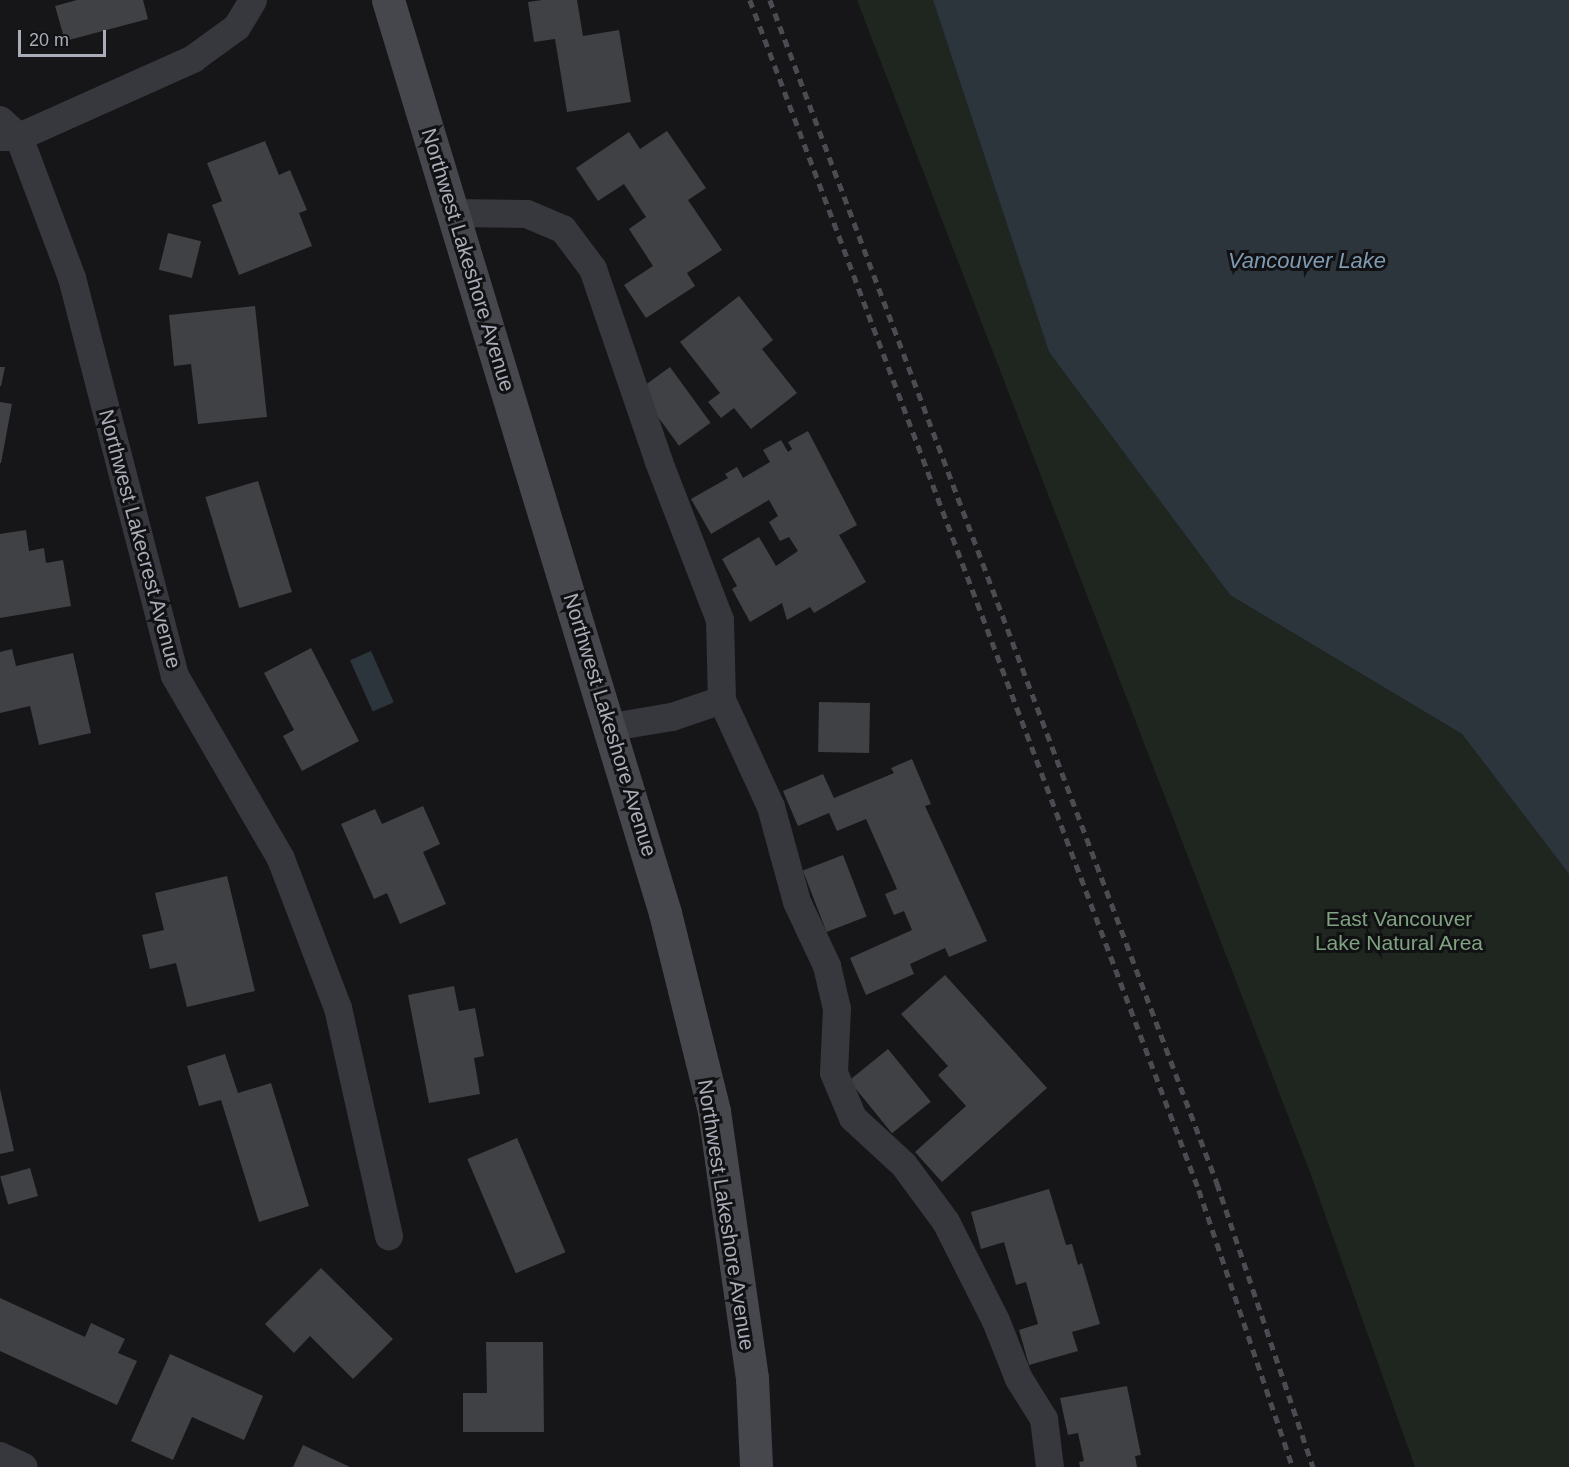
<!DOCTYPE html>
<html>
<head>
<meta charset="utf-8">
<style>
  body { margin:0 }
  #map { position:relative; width:1569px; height:1467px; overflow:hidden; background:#161618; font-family:Arial,sans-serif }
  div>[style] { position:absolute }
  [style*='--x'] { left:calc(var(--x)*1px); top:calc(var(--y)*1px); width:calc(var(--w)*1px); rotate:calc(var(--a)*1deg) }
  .green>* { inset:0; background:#1e261f }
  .water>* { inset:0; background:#2c353c; transform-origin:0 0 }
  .building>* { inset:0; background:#404145; transform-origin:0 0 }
  .street>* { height:28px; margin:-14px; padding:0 14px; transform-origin:14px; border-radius:14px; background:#37383d }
  .secondary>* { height:33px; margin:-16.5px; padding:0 16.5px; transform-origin:16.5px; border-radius:16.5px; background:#45474d }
  .rail>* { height:4.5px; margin-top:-2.25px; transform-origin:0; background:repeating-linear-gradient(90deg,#4a4c52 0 8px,transparent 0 14px) }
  span { translate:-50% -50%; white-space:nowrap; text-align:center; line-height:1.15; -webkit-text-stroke:6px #111113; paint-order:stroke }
  .street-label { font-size:21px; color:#a8adb8 }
  .park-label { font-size:21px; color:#7fa381 }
  .water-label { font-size:22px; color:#7f9bb3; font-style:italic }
  .scale { position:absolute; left:18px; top:30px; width:88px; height:27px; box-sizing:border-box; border:3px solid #a8adb8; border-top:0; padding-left:8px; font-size:18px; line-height:21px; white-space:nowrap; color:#a8adb8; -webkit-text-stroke:4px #111113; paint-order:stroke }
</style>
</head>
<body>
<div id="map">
  <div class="green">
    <div style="clip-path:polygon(857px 0,933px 0,1049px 352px,1230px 595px,1462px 734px,1569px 874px,1569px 1467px,1415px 1467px,1311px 1175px)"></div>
  </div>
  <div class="water">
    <div style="clip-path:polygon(933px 0,1569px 0,1569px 874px,1462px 734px,1230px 595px,1049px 352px)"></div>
    <div style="left:371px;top:651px;width:56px;height:23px;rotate:66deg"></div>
  </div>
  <div class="building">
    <div style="clip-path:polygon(77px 0,143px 0,148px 19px,65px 41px,55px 6px)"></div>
    <div style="clip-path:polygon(542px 0,577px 0,583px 36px,619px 30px,631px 102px,567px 112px,555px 39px,534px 42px,528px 2px)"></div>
    <div style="clip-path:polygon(667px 131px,706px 188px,688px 200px,722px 250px,687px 273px,695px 286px,646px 318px,624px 285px,653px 266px,629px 229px,646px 217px,624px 184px,598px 201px,576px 168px,629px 132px,640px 149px)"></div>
    <div style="clip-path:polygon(265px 141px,279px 175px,290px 170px,307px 210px,299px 213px,312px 246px,239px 275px,212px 205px,222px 201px,207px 163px)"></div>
    <div style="left:168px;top:233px;width:34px;height:38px;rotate:14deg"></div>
    <div style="clip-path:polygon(739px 296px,773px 340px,762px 349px,797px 393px,751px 429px,734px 408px,721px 418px,708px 402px,720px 393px,680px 342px)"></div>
    <div style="clip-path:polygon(255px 306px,267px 417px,198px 424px,191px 364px,174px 366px,169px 315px)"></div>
    <div style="clip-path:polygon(0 367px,5px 367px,1px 386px,0 386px)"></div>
    <div style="left:670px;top:367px;width:69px;height:39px;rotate:54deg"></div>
    <div style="clip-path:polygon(0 402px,12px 404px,1px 463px,0 463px)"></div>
    <div style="clip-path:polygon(808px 431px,857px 525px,839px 535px,866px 582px,814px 613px,810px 607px,787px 620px,782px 603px,750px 622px,732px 589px,737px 586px,722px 559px,759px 537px,776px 566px,798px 551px,789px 537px,780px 541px,769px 522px,778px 516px,769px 500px,711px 534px,691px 499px,728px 478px,725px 474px,737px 467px,743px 478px,770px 462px,763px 450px,781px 440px,788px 452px,792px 449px,788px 442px)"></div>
    <div style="left:258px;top:481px;width:116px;height:55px;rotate:73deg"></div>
    <div style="clip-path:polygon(26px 530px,29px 551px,44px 548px,46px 563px,63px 560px,71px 606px,0 618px,0 534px)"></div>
    <div style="clip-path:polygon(311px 648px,359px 741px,302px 771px,283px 736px,294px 730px,264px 673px)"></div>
    <div style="clip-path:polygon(12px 649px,16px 666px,73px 653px,91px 733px,39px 745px,30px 706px,0 713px,0 652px)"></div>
    <div style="left:819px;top:702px;width:51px;height:50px;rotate:1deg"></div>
    <div style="clip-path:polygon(912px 759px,931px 804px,925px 806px,987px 941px,949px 957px,945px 948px,910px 964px,914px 974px,866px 995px,850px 958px,912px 930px,904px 911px,894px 915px,885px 894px,897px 889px,866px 819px,837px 831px,829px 813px,798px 826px,783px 791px,823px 774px,834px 798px,894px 773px,891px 768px)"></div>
    <div style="clip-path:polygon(423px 806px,440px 844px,423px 852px,446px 904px,400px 924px,387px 893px,374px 899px,341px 824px,375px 809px,382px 824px)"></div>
    <div style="left:843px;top:855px;width:66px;height:43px;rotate:69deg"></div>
    <div style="clip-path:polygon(227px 876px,255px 991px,187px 1007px,176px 963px,150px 969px,142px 935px,164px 930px,155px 893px)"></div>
    <div style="clip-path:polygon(945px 975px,1047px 1088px,942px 1182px,915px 1152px,966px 1106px,938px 1075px,948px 1066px,901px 1014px)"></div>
    <div style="clip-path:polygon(454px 986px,459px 1011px,475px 1008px,484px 1056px,474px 1058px,480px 1094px,429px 1103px,408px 995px)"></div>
    <div style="left:888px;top:1049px;width:68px;height:50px;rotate:51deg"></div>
    <div style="clip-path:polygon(225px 1054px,238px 1093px,271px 1083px,309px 1206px,259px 1222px,221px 1100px,199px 1106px,187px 1066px)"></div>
    <div style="clip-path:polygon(0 1089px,14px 1151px,0 1154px)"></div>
    <div style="left:517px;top:1138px;width:124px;height:54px;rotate:67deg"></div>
    <div style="left:30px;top:1168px;width:29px;height:31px;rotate:74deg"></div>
    <div style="clip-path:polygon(1049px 1189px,1066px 1245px,1072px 1244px,1078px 1265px,1082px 1263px,1100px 1324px,1072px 1332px,1078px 1351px,1029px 1365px,1019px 1330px,1038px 1324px,1026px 1282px,1016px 1285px,1004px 1242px,981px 1249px,971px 1212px)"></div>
    <div style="clip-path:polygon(321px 1268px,393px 1339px,353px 1379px,310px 1336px,294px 1353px,265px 1324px)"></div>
    <div style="clip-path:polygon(0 1298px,85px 1337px,91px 1323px,125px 1339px,118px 1353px,137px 1361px,117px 1405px,0 1351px)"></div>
    <div style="clip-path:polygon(486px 1342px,543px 1342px,544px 1432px,463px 1432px,463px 1393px,487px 1393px)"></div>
    <div style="clip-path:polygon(170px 1354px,263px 1396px,244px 1440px,192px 1417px,173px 1460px,131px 1441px)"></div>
    <div style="clip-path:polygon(1127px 1386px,1141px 1455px,1135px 1456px,1137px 1467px,1080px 1467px,1079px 1462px,1084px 1461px,1078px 1433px,1068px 1435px,1060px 1398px)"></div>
    <div style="clip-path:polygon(303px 1445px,350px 1467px,293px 1467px)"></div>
  </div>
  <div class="street">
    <div style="--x:0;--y:120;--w:25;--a:42"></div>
    <div style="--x:19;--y:137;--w:151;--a:69.4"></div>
    <div style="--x:72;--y:278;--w:411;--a:75.5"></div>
    <div style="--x:175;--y:676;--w:211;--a:59.9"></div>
    <div style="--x:281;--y:859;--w:160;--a:69.1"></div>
    <div style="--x:338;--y:1008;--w:234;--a:77.4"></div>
    <div style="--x:0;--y:137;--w:19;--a:0"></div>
    <div style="--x:19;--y:137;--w:191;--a:-24.1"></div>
    <div style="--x:193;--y:59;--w:54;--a:-36"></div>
    <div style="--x:237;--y:27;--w:31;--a:-59"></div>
    <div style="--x:454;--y:213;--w:73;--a:0.8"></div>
    <div style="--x:527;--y:214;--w:39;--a:23"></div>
    <div style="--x:563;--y:229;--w:50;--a:53.1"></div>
    <div style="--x:593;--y:269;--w:204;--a:71.1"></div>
    <div style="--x:659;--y:462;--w:169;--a:68.9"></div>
    <div style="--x:720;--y:620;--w:80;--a:88.6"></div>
    <div style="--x:722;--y:700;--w:118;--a:65.4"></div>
    <div style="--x:771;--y:807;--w:98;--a:74.7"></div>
    <div style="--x:797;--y:902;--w:71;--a:64.9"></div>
    <div style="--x:827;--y:966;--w:44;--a:76.9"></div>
    <div style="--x:837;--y:1009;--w:64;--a:92.7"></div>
    <div style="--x:834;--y:1073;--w:49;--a:67.1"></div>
    <div style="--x:853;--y:1118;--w:69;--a:42.7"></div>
    <div style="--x:904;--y:1165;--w:71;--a:53.6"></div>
    <div style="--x:946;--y:1222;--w:111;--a:63.2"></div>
    <div style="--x:996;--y:1321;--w:62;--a:68.4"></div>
    <div style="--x:1019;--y:1379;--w:47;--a:58"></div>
    <div style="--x:1044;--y:1419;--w:48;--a:82.9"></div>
    <div style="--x:612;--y:727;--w:61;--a:-9.5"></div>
    <div style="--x:672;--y:717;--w:53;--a:-18.8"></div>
    <div style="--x:0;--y:1456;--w:26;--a:25"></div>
  </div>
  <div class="secondary">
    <div style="--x:388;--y:0;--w:954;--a:73.12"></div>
    <div style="--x:665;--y:913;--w:204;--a:76.1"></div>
    <div style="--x:714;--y:1111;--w:270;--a:81.9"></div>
    <div style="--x:752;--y:1378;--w:89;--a:87.4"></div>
  </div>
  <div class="rail">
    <div style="--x:750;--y:0;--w:1272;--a:69.33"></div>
    <div style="--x:1199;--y:1190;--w:293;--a:71.3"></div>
    <div style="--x:770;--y:0;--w:1265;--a:69.3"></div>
    <div style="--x:1217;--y:1183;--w:300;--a:71.3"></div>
  </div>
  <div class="street-label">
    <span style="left:468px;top:260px;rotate:73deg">Northwest Lakeshore Avenue</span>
    <span style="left:140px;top:539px;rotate:75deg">Northwest Lakecrest Avenue</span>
    <span style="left:610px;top:725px;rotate:73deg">Northwest Lakeshore Avenue</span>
    <span style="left:726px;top:1215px;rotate:81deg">Northwest Lakeshore Avenue</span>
  </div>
  <div class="park-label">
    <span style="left:1399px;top:931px">East Vancouver<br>Lake Natural Area</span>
  </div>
  <div class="water-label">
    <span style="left:1307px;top:261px">Vancouver Lake</span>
  </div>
  <div class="scale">20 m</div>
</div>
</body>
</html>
